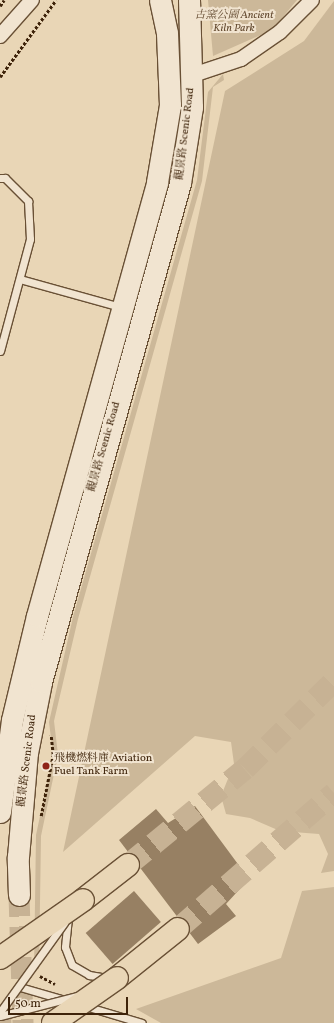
<!DOCTYPE html>
<html>
<head>
<meta charset="utf-8">
<style>
  body { margin:0 }
  #map { position:relative; width:334px; height:1023px; overflow:hidden; background:#e9d6b6; font-family:Vollkorn,"Noto Serif TC",serif }
  div>[style] { position:absolute }
  [style*='--x'] { left:calc(var(--x)*1px); top:calc(var(--y)*1px); width:calc(var(--w)*1px); rotate:calc(var(--a)*1deg) }
  .green>* { inset:0; background:#ccb899 }
  .building>* { inset:0; background:#978063; transform-origin:0 0 }
  .secondary-tunnel>* { height:21px; margin-top:-10.5px; transform-origin:0; background:repeating-linear-gradient(90deg,#c7b294 0 21px,transparent 0 31px) }
  .highway-tunnel>* { height:22px; margin-top:-11px; transform-origin:0; background:repeating-linear-gradient(90deg,#c7b294 0 22px,transparent 0 33px) }
  .path>* { height:2.5px; margin-top:-1.25px; transform-origin:0; background:repeating-linear-gradient(90deg,#3e230a 0 3px,transparent 0 5px) }
  .roads { filter:drop-shadow(1px 0 #695035) drop-shadow(-1px 0 #695035) drop-shadow(0 1px #695035) drop-shadow(0 -1px #695035) }
  .lane>* { height:7px; margin:-3.5px; padding:0 3.5px; transform-origin:3.5px; border-radius:3.5px; background:#f1e4d0 }
  .street>* { height:14px; margin:-7px; padding:0 7px; transform-origin:7px; border-radius:7px; background:#f1e4d0 }
  .secondary>* { height:21px; margin:-10.5px; padding:0 10.5px; transform-origin:10.5px; border-radius:10.5px; background:#f1e4d0 }
  .highway>* { height:22px; margin:-11px; padding:0 11px; transform-origin:11px; border-radius:11px; background:#e9d6b6 }
  .bridges { filter:drop-shadow(1px 0 #695035) drop-shadow(-1px 0 #695035) drop-shadow(0 1px #695035) drop-shadow(0 -1px #695035) }
  .lane-bridge>* { height:7px; margin:-3.5px; padding:0 3.5px; transform-origin:3.5px; border-radius:3.5px; background:#f1e4d0 }
  .highway-bridge>* { height:22px; margin:-11px; padding:0 11px; transform-origin:11px; border-radius:11px; background:#e9d6b6 }
  .dots>* { width:11px; height:11px; translate:-50% -50%; box-sizing:border-box; border:2px solid #f1e4d0; border-radius:50% }
  span { translate:-50% -50%; white-space:nowrap; text-align:center; line-height:1.15; -webkit-text-stroke:4px #f1e4d0; paint-order:stroke }
  .park-label { font-size:11px; color:#62482e; font-style:italic }
  .street-label { font-size:11px; color:#3e230a }
  .poi-label { font-size:11px; color:#3e230a }
  .left { translate:0 -50%; text-align:left }
  .scale { position:absolute; left:8px; top:997px; width:120px; height:18px; box-sizing:border-box; border:2px solid #3e230a; border-top:0; padding-left:5px; font-size:12px; line-height:14px; white-space:nowrap; color:#3e230a; -webkit-text-stroke:3px #f1e4d0; paint-order:stroke }
</style>
</head>
<body>
<div id="map">
  <div class="green">
    <div style="clip-path:polygon(208px 0,297px 0,272px 30px,213px 56px)"></div>
    <div style="clip-path:polygon(334px 1px,334px 871px,321px 873px,328px 854px,319px 834px,280px 831px,250px 818px,226px 814px,221px 796px,234px 764px,231px 742px,195px 736px,63px 852px,225px 91px,304px 41px)"></div>
    <div style="clip-path:polygon(223px 74px,224px 80px,213px 87px,202px 181px,78px 619px,54px 721px,58px 755px,41px 836px,39px 969px,34px 970px,36px 835px,53px 755px,49px 722px,73px 617px,197px 180px,208px 92px)"></div>
    <div style="clip-path:polygon(334px 887px,334px 1023px,161px 1023px,136px 1009px,281px 958px,302px 891px)"></div>
  </div>
  <div class="building">
    <div style="clip-path:polygon(195px 806px,249px 879px,226px 904px,236px 916px,198px 944px,119px 840px,156px 809px,168px 823px)"></div>
    <div style="left:134px;top:891px;width:41px;height:64px;rotate:49deg"></div>
  </div>
  <div class="secondary-tunnel">
    <div style="--x:19;--y:895;--w:128;--a:88.2"></div>
    <div style="--x:0;--y:1005;--w:18;--a:87"></div>
  </div>
  <div class="highway-tunnel">
    <div style="--x:128;--y:865;--w:151;--a:-39.4"></div>
    <div style="--x:245;--y:769;--w:125;--a:-44.7"></div>
    <div style="--x:178;--y:929;--w:207;--a:-41.1"></div>
  </div>
  <div class="path">
    <div style="--x:0;--y:6;--w:7;--a:-56"></div>
    <div style="--x:0;--y:77;--w:95;--a:-54"></div>
    <div style="--x:41;--y:816;--w:62;--a:-78.9"></div>
    <div style="--x:53;--y:755;--w:20;--a:-96"></div>
    <div style="--x:40;--y:976;--w:17;--a:28"></div>
  </div>
  <div class="roads">
    <div class="lane">
      <div style="--x:0;--y:178;--w:5;--a:0"></div>
      <div style="--x:5;--y:178;--w:33;--a:45"></div>
      <div style="--x:28;--y:201;--w:38;--a:87"></div>
      <div style="--x:30;--y:239;--w:116;--a:105"></div>
      <div style="--x:20;--y:279;--w:104;--a:15.6"></div>
      <div style="--x:68;--y:918;--w:29;--a:96"></div>
      <div style="--x:65;--y:947;--w:19;--a:69"></div>
      <div style="--x:72;--y:965;--w:20;--a:30"></div>
      <div style="--x:89;--y:975;--w:20;--a:9"></div>
      <div style="--x:20;--y:987;--w:47;--a:16.1"></div>
      <div style="--x:85;--y:1006;--w:59;--a:16.6"></div>
    </div>
    <div class="street">
      <div style="--x:0;--y:36;--w:48;--a:-48.4"></div>
      <div style="--x:193;--y:75;--w:51;--a:-18.4"></div>
      <div style="--x:241;--y:59;--w:47;--a:-34.7"></div>
      <div style="--x:280;--y:32;--w:45;--a:-45"></div>
    </div>
    <div class="secondary">
      <div style="--x:0;--y:812;--w:93;--a:-82.6"></div>
      <div style="--x:12;--y:720;--w:107;--a:-76.5"></div>
      <div style="--x:37;--y:616;--w:450;--a:-74.5"></div>
      <div style="--x:157;--y:182;--w:78;--a:-80.4"></div>
      <div style="--x:170;--y:105;--w:72;--a:-92.4"></div>
      <div style="--x:167;--y:33;--w:34;--a:-102"></div>
      <div style="--x:19;--y:895;--w:38;--a:-92"></div>
      <div style="--x:18;--y:857;--w:104;--a:-85.1"></div>
      <div style="--x:27;--y:753;--w:72;--a:-78.8"></div>
      <div style="--x:41;--y:682;--w:518;--a:-74.43"></div>
      <div style="--x:180;--y:183;--w:77;--a:-81"></div>
      <div style="--x:192;--y:107;--w:107;--a:-91.6"></div>
    </div>
    <div class="highway">
      <div style="--x:83;--y:900;--w:57;--a:-37.9"></div>
      <div style="--x:117;--y:978;--w:78;--a:-38.8"></div>
    </div>
  </div>
  <div class="bridges">
    <div class="lane-bridge">
      <div style="--x:0;--y:1012;--w:110;--a:-54.3"></div>
      <div style="--x:0;--y:1016;--w:80;--a:-14.6"></div>
    </div>
    <div class="highway-bridge">
      <div style="--x:0;--y:958;--w:101;--a:-34.9"></div>
      <div style="--x:53;--y:1023;--w:78;--a:-35.1"></div>
    </div>
  </div>
  <div class="dots">
    <div style="left:46px;top:766px;background:#8f2418"></div>
  </div>
  <div class="park-label">
    <span style="left:234px;top:23px">古窯公園 Ancient<br>Kiln Park</span>
  </div>
  <div class="street-label">
    <span style="left:186px;top:134px;rotate:-83deg">觀景路 Scenic Road</span>
    <span style="left:105px;top:447px;rotate:-74deg">觀景路 Scenic Road</span>
    <span style="left:28px;top:761px;rotate:-83deg">觀景路 Scenic Road</span>
  </div>
  <div class="poi-label">
    <span class="left" style="left:54px;top:766px">飛機燃料庫 Aviation<br>Fuel Tank Farm</span>
  </div>
  <div class="scale">50 m</div>
</div>
</body>
</html>
